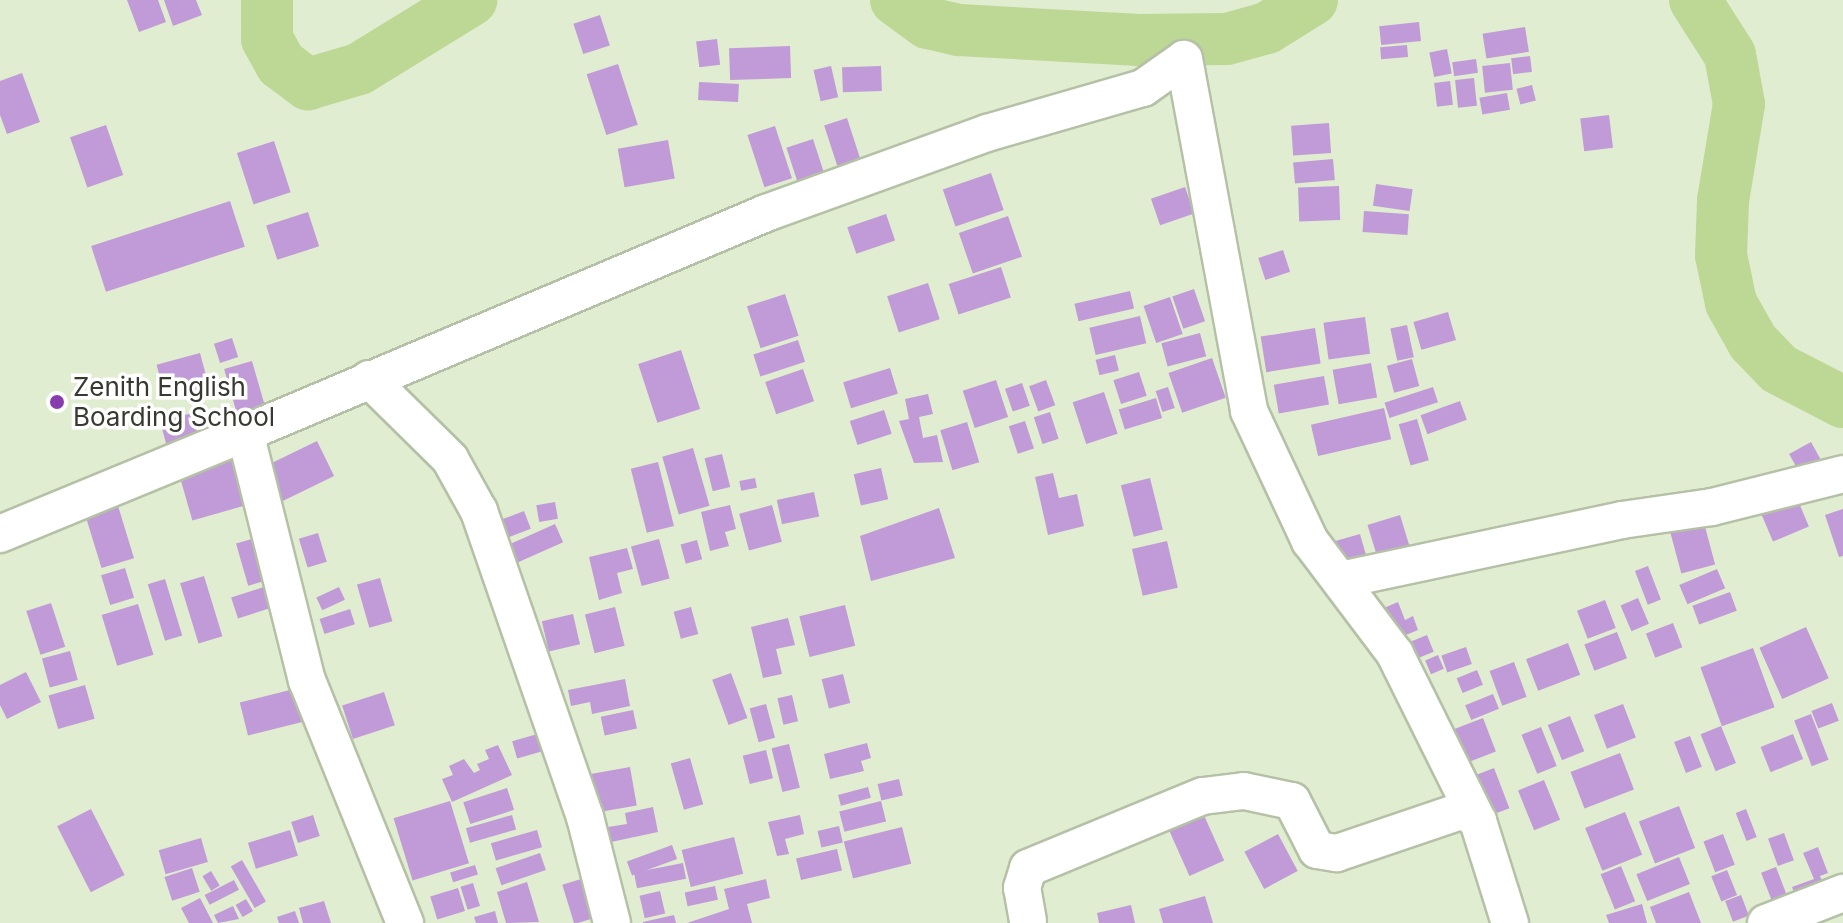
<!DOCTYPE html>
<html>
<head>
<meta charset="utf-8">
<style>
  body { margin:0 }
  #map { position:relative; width:1843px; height:923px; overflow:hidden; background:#e1edd1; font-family:Inter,sans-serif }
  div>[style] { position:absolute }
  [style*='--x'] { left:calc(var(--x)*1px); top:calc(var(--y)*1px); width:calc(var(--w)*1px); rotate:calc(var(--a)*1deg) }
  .river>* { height:52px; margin:-26px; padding:0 26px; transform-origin:26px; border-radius:26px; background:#bdd795 }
  .building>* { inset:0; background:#c09bd7; transform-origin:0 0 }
  .roads { filter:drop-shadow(2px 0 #b5c1a6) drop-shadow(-2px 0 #b5c1a6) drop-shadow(0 2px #b5c1a6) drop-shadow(0 -2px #b5c1a6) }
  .minor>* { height:36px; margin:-18px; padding:0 18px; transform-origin:18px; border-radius:18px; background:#fff }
  .dots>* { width:22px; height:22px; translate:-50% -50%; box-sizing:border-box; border:4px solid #fff; border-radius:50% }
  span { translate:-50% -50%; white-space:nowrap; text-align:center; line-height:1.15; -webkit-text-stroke:7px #fff; paint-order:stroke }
  .poi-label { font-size:26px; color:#363a30 }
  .left { translate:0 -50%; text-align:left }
</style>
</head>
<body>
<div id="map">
  <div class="river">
    <div style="--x:267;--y:0;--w:39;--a:90"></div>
    <div style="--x:267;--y:39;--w:29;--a:61"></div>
    <div style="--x:281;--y:64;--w:34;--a:37"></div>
    <div style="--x:308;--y:84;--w:53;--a:-16.4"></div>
    <div style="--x:359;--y:69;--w:132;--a:-31.6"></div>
    <div style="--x:896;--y:0;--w:39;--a:36"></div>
    <div style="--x:928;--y:23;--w:32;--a:13"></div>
    <div style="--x:959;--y:30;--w:180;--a:3.2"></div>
    <div style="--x:1139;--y:40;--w:88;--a:-0.7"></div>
    <div style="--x:1227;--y:39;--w:41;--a:-15.4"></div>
    <div style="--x:1267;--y:28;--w:53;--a:-31.9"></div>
    <div style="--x:1695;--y:0;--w:65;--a:57.5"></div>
    <div style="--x:1730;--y:55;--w:50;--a:79.6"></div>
    <div style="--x:1739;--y:104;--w:98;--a:99.4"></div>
    <div style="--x:1723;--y:201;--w:54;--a:92.1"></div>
    <div style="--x:1721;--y:255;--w:49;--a:78.2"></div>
    <div style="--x:1731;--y:303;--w:45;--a:60.6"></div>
    <div style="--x:1753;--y:342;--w:37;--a:46"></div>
    <div style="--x:1779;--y:369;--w:72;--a:27.3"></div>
  </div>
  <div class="building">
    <div style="clip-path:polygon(127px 0,158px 0,166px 22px,139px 32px)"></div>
    <div style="clip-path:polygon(164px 0,196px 0,202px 15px,173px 26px)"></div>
    <div style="left:600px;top:15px;width:32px;height:28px;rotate:72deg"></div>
    <div style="left:1419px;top:22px;width:19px;height:40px;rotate:84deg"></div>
    <div style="left:1525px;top:27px;width:25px;height:43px;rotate:81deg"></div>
    <div style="left:717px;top:39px;width:26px;height:21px;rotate:83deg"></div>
    <div style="left:1407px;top:45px;width:12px;height:27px;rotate:85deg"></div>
    <div style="left:790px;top:46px;width:32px;height:61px;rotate:88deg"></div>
    <div style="left:1447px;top:49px;width:25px;height:18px;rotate:79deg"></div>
    <div style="left:1530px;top:56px;width:16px;height:19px;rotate:83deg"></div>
    <div style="left:1476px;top:59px;width:14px;height:24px;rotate:82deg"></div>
    <div style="left:1510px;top:63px;width:27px;height:28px;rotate:84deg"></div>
    <div style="left:618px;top:64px;width:64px;height:33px;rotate:72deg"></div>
    <div style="left:831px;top:66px;width:32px;height:18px;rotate:77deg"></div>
    <div style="left:881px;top:66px;width:25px;height:39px;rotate:88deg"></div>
    <div style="clip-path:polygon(22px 73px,40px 122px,7px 134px,0 115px,0 81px)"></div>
    <div style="left:1474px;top:78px;width:28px;height:19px;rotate:84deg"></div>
    <div style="left:1450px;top:81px;width:24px;height:16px;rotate:83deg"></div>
    <div style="left:699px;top:82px;width:40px;height:18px;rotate:3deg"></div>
    <div style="left:1532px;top:85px;width:16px;height:16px;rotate:76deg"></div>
    <div style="left:1507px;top:93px;width:17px;height:28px;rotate:80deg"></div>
    <div style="left:1609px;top:115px;width:33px;height:29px;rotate:83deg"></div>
    <div style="left:847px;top:118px;width:55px;height:24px;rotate:72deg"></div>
    <div style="left:1329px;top:123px;width:30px;height:38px;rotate:86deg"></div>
    <div style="left:106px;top:125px;width:53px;height:38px;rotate:71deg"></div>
    <div style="left:775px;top:126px;width:55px;height:29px;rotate:72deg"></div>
    <div style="left:813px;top:139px;width:38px;height:28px;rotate:72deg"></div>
    <div style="left:668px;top:140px;width:39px;height:51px;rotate:80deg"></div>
    <div style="left:274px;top:141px;width:54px;height:39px;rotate:72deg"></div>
    <div style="left:1333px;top:159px;width:21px;height:40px;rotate:85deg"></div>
    <div style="left:991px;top:173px;width:39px;height:51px;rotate:71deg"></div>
    <div style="left:1376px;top:184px;width:37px;height:22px;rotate:8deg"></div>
    <div style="left:1339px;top:186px;width:34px;height:41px;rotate:88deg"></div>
    <div style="left:1185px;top:187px;width:28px;height:36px;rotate:71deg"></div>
    <div style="left:230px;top:201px;width:48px;height:146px;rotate:72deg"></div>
    <div style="left:1364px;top:211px;width:45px;height:21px;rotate:4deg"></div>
    <div style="left:308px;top:212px;width:36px;height:44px;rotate:72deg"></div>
    <div style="left:886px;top:214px;width:28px;height:41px;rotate:71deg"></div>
    <div style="left:1008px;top:216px;width:43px;height:52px;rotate:71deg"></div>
    <div style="left:1283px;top:250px;width:23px;height:26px;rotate:72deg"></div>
    <div style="left:1001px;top:267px;width:32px;height:55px;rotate:72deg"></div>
    <div style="left:928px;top:283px;width:38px;height:43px;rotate:72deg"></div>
    <div style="left:1194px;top:289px;width:34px;height:23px;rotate:71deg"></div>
    <div style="left:1130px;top:291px;width:18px;height:57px;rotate:77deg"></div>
    <div style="left:785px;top:294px;width:44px;height:40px;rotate:72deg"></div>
    <div style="left:1170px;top:297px;width:39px;height:28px;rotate:71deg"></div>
    <div style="left:1448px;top:312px;width:29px;height:36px;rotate:74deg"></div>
    <div style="left:1140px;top:316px;width:28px;height:52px;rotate:77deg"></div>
    <div style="left:1365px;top:317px;width:37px;height:42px;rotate:82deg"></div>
    <div style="left:1407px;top:325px;width:33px;height:17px;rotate:78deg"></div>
    <div style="left:1315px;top:328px;width:36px;height:55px;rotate:81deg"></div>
    <div style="left:1200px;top:333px;width:24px;height:40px;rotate:75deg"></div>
    <div style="left:232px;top:338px;width:20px;height:19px;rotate:72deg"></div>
    <div style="left:798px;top:340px;width:23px;height:47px;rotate:72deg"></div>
    <div style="left:681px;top:350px;width:62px;height:45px;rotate:72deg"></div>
    <div style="left:200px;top:353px;width:35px;height:45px;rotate:75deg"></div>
    <div style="left:1115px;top:355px;width:16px;height:20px;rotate:76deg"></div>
    <div style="left:1212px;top:358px;width:42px;height:46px;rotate:71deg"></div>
    <div style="left:1412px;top:359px;width:28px;height:26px;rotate:75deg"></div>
    <div style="left:252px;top:361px;width:55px;height:29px;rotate:74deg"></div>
    <div style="left:1371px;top:363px;width:35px;height:39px;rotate:80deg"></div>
    <div style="left:890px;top:368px;width:27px;height:49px;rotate:73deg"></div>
    <div style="left:803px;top:369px;width:34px;height:40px;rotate:71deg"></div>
    <div style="left:1139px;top:372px;width:25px;height:27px;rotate:72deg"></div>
    <div style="left:1324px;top:376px;width:29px;height:51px;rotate:80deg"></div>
    <div style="left:996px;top:380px;width:39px;height:35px;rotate:72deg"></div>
    <div style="left:1046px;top:380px;width:27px;height:18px;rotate:70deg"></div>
    <div style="left:1022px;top:383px;width:24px;height:18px;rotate:71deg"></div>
    <div style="left:1168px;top:387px;width:22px;height:13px;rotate:72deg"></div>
    <div style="left:1433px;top:387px;width:16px;height:51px;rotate:72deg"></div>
    <div style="left:1104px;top:392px;width:44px;height:33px;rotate:72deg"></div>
    <div style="clip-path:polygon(928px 394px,933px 414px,919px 417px,923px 438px,937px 435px,943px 462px,914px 463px,899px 421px,909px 419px,905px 399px)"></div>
    <div style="left:1156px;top:398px;width:21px;height:39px;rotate:73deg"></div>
    <div style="left:1460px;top:401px;width:20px;height:42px;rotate:70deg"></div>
    <div style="left:1384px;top:408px;width:32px;height:75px;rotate:77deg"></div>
    <div style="left:884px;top:410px;width:25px;height:36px;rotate:72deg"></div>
    <div style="left:1050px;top:412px;width:28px;height:17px;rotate:72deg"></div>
    <div style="left:192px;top:413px;width:28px;height:33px;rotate:75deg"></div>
    <div style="left:1417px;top:419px;width:43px;height:19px;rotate:74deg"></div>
    <div style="left:1025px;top:421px;width:29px;height:17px;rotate:72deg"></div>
    <div style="left:967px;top:422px;width:42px;height:28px;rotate:73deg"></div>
    <div style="left:317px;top:441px;width:39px;height:60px;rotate:64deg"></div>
    <div style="left:1811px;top:442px;width:26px;height:25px;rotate:61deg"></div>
    <div style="left:693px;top:448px;width:60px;height:32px;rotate:74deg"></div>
    <div style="left:722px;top:454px;width:34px;height:18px;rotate:76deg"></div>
    <div style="left:236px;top:455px;width:51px;height:60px;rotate:74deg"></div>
    <div style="left:658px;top:462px;width:66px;height:28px;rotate:76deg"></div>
    <div style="left:881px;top:468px;width:32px;height:28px;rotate:77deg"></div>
    <div style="clip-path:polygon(1053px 473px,1059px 498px,1077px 494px,1084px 526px,1048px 535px,1035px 477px)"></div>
    <div style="left:755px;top:478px;width:10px;height:16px;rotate:79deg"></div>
    <div style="left:1150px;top:478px;width:53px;height:30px;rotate:76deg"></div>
    <div style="left:814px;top:492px;width:25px;height:38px;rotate:78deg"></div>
    <div style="left:115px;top:496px;width:65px;height:34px;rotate:73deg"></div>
    <div style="left:1796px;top:496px;width:33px;height:39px;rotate:67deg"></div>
    <div style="left:555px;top:502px;width:17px;height:19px;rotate:80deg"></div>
    <div style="clip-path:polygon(730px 505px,736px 529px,725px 532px,729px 546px,710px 551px,701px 512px)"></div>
    <div style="left:772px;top:505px;width:38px;height:34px;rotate:75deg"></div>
    <div style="clip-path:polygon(939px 508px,955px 558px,871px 581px,860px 536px)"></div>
    <div style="clip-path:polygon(1843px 509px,1843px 556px,1839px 557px,1825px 515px)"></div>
    <div style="left:524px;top:511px;width:19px;height:31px;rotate:69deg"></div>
    <div style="left:1400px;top:515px;width:42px;height:34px;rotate:73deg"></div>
    <div style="left:1704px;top:523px;width:43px;height:35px;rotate:75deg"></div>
    <div style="left:555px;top:524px;width:20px;height:56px;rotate:66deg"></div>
    <div style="left:318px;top:533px;width:30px;height:20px;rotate:73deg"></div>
    <div style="left:1360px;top:534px;width:33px;height:32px;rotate:74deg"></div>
    <div style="left:262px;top:536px;width:44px;height:27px;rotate:74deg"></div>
    <div style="left:659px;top:539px;width:41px;height:29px;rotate:75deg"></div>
    <div style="left:697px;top:540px;width:20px;height:17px;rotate:75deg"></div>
    <div style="left:1167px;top:541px;width:48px;height:36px;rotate:77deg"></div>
    <div style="clip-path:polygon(627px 548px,633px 569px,617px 573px,622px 593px,599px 600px,589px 557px)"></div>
    <div style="left:1648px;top:566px;width:36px;height:14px;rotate:69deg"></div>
    <div style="left:125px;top:568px;width:31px;height:25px;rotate:73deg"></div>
    <div style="left:1717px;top:569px;width:21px;height:41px;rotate:67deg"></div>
    <div style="left:204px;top:576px;width:63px;height:25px;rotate:73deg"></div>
    <div style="left:380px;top:578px;width:45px;height:24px;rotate:74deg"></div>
    <div style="left:165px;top:579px;width:59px;height:18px;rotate:73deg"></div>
    <div style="left:273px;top:584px;width:22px;height:44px;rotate:72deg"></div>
    <div style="left:339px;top:587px;width:14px;height:25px;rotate:65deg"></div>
    <div style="left:1730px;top:592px;width:20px;height:40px;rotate:70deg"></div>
    <div style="left:1638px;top:598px;width:28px;height:19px;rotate:67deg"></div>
    <div style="left:1605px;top:600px;width:30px;height:30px;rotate:69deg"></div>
    <div style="clip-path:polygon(1398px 602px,1405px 620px,1413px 616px,1418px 630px,1396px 639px,1384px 608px)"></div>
    <div style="left:51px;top:603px;width:46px;height:26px;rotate:72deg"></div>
    <div style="left:138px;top:604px;width:53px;height:38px;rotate:73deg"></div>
    <div style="left:845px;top:605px;width:42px;height:47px;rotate:76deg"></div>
    <div style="left:615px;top:607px;width:40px;height:31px;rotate:76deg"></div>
    <div style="left:691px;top:607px;width:28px;height:18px;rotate:75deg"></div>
    <div style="left:350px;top:609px;width:16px;height:32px;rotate:72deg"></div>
    <div style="left:573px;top:614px;width:31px;height:32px;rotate:77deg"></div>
    <div style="clip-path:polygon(788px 618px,795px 645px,776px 649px,782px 674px,763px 678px,751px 627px)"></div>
    <div style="left:1673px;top:623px;width:26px;height:29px;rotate:69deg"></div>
    <div style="left:1806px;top:627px;width:56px;height:51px;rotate:66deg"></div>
    <div style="left:1617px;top:632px;width:28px;height:35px;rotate:69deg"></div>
    <div style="left:1427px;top:635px;width:18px;height:22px;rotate:68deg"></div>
    <div style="left:1568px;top:643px;width:34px;height:45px;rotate:69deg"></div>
    <div style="left:1466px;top:647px;width:18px;height:26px;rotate:71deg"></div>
    <div style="left:1753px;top:648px;width:63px;height:56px;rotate:70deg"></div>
    <div style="left:70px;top:651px;width:30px;height:29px;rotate:75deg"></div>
    <div style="left:1438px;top:655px;width:15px;height:14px;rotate:67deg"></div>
    <div style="left:1514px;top:662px;width:37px;height:26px;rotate:70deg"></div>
    <div style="left:1477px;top:670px;width:16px;height:22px;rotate:68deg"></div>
    <div style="clip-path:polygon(26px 672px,41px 702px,7px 719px,0 705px,0 685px)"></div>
    <div style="left:731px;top:673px;width:48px;height:20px;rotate:70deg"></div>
    <div style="left:843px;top:674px;width:30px;height:22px;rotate:76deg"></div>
    <div style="clip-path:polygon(625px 679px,630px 706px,592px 714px,590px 702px,571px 706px,568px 690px)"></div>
    <div style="left:85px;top:685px;width:35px;height:38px;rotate:74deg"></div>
    <div style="left:298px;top:688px;width:34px;height:60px;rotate:76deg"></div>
    <div style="left:384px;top:692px;width:35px;height:44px;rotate:72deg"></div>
    <div style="left:1493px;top:694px;width:16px;height:30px;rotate:68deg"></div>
    <div style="left:792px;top:695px;width:27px;height:15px;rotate:77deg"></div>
    <div style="left:1832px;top:703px;width:19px;height:22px;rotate:69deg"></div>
    <div style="left:766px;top:704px;width:35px;height:17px;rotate:75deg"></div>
    <div style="left:1623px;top:704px;width:36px;height:31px;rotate:69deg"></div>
    <div style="left:633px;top:710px;width:19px;height:33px;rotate:78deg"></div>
    <div style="left:1811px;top:714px;width:49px;height:18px;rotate:69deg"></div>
    <div style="left:1570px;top:716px;width:38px;height:24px;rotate:68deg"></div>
    <div style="left:1483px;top:718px;width:36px;height:36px;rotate:69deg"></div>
    <div style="left:1721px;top:726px;width:40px;height:22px;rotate:68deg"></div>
    <div style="left:1541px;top:727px;width:42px;height:21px;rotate:68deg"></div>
    <div style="left:541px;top:733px;width:18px;height:30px;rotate:74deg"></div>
    <div style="left:1793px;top:734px;width:27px;height:35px;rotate:68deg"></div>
    <div style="left:1690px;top:736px;width:33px;height:17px;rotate:69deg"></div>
    <div style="clip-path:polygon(867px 743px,871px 758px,861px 761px,864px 771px,830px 779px,824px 754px)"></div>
    <div style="left:789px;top:744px;width:45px;height:18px;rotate:76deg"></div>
    <div style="clip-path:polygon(498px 745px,512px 775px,452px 802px,442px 779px,453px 775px,449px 766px,464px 759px,474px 773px,480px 770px,477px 764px,489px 759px,485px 750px)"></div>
    <div style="left:766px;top:750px;width:29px;height:24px;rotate:76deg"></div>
    <div style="left:1620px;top:753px;width:39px;height:53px;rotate:69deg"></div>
    <div style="left:690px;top:758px;width:48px;height:20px;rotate:74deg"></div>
    <div style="left:630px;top:767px;width:39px;height:44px;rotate:80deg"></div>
    <div style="left:1494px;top:768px;width:43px;height:22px;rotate:69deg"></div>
    <div style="left:899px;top:779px;width:17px;height:22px;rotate:77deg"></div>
    <div style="left:1544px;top:780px;width:43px;height:28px;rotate:68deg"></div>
    <div style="left:868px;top:787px;width:11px;height:31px;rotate:75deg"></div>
    <div style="left:507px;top:788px;width:23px;height:46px;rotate:72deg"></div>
    <div style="left:450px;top:801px;width:65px;height:59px;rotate:73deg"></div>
    <div style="left:881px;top:801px;width:21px;height:43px;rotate:76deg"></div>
    <div style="left:1679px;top:806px;width:45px;height:43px;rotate:69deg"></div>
    <div style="clip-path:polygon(653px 807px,658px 832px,611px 842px,608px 827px,627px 824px,625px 813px)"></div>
    <div style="left:91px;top:809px;width:74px;height:38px;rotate:63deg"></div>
    <div style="left:1746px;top:809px;width:30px;height:11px;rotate:69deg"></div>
    <div style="left:1625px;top:812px;width:46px;height:43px;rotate:68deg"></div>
    <div style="left:1203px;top:813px;width:52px;height:38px;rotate:66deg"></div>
    <div style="left:313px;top:815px;width:22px;height:23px;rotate:72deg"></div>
    <div style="left:512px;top:815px;width:15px;height:48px;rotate:74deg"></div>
    <div style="clip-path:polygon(800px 815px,804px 834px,785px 839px,789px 854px,777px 856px,768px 822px)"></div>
    <div style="left:839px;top:826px;width:17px;height:22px;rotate:77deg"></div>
    <div style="left:902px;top:827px;width:38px;height:60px;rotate:76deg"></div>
    <div style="left:290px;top:830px;width:27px;height:44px;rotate:73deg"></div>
    <div style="left:537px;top:830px;width:18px;height:48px;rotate:74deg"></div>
    <div style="left:1784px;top:833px;width:29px;height:17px;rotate:70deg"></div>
    <div style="left:1278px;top:834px;width:42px;height:38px;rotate:62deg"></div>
    <div style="left:1723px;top:834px;width:33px;height:21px;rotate:69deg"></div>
    <div style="left:734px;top:837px;width:38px;height:54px;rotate:76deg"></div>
    <div style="left:201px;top:838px;width:25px;height:44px;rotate:74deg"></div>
    <div style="left:672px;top:845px;width:15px;height:48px;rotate:70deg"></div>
    <div style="clip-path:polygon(1818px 847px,1828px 873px,1820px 876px,1827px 894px,1799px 905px,1792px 887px,1814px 879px,1803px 853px)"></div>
    <div style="left:837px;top:849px;width:22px;height:42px;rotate:77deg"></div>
    <div style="left:540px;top:853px;width:18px;height:47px;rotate:71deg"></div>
    <div style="left:1679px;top:857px;width:29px;height:46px;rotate:68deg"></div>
    <div style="left:242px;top:860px;width:48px;height:13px;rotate:60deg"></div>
    <div style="left:683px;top:863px;width:16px;height:50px;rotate:79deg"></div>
    <div style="left:475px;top:865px;width:10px;height:26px;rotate:73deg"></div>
    <div style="left:1621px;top:866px;width:38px;height:22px;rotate:68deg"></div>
    <div style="left:1776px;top:867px;width:47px;height:16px;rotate:69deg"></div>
    <div style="left:192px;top:868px;width:25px;height:29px;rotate:72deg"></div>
    <div style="left:1727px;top:870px;width:27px;height:17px;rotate:68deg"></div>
    <div style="left:211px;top:871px;width:17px;height:10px;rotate:59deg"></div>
    <div style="left:591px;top:876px;width:41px;height:30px;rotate:73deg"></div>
    <div style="clip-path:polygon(766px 879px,770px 898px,747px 904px,752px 923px,687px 923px,729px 909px,724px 889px)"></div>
    <div style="left:234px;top:880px;width:11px;height:33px;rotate:63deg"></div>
    <div style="clip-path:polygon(527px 882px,539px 922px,506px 923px,497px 892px)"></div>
    <div style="left:473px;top:883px;width:24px;height:13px;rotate:73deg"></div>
    <div style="left:715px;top:886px;width:14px;height:31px;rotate:78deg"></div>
    <div style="left:458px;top:888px;width:24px;height:29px;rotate:73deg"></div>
    <div style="left:660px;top:891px;width:23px;height:21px;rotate:77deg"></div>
    <div style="clip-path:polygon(1689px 892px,1701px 923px,1656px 923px,1650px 907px)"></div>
    <div style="left:1741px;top:895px;width:22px;height:17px;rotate:69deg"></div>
    <div style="clip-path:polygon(1205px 896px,1213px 923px,1163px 923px,1159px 909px)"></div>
    <div style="clip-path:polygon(200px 898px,213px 923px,189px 923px,181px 908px)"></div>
    <div style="left:246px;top:899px;width:14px;height:12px;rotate:60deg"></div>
    <div style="clip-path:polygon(324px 901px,331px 923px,303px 923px,299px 908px)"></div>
    <div style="clip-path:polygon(1642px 904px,1647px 923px,1609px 923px,1606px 915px)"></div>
    <div style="clip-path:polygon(1131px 905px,1135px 923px,1099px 923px,1097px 913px)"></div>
    <div style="clip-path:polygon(233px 906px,239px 919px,218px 923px,214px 915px)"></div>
    <div style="clip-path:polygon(295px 911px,299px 923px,279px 923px,277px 917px)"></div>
    <div style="clip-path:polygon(495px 911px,498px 923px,476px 923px,474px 917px)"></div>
    <div style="clip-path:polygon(674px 915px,676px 923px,643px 923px,643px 922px)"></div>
  </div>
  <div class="roads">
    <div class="minor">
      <div style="--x:369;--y:379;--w:114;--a:44.6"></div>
      <div style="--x:450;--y:459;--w:60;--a:60.9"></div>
      <div style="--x:479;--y:511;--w:324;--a:70.9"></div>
      <div style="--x:585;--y:817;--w:109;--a:75.7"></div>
      <div style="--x:0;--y:534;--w:270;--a:-22.4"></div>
      <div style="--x:1340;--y:580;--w:288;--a:-12"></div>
      <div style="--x:1622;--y:520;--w:91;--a:-8.2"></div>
      <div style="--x:1712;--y:507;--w:135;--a:-14.1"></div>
      <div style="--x:1028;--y:921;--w:34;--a:-100"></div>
      <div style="--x:1022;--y:888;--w:21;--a:-73"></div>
      <div style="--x:1028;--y:868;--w:189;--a:-22.4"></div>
      <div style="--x:1203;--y:796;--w:41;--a:-7"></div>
      <div style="--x:1244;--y:791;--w:49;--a:11.8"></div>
      <div style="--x:1292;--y:801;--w:55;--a:63"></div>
      <div style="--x:1317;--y:850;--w:20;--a:9"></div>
      <div style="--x:1337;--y:853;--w:134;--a:-18.7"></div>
      <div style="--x:1464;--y:810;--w:18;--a:38"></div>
      <div style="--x:405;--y:923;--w:261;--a:-112"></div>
      <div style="--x:307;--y:681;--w:243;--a:-104"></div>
      <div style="--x:248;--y:445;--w:14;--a:-82"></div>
      <div style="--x:250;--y:431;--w:560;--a:-22.9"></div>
      <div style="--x:766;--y:213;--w:235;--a:-19.9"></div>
      <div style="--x:987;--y:133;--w:162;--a:-16.1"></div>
      <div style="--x:1143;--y:88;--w:50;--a:-35.3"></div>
      <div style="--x:1184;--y:59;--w:358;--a:79.5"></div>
      <div style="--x:1249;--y:411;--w:144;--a:64.9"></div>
      <div style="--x:1310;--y:541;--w:141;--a:53"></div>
      <div style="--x:1395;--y:654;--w:186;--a:63.6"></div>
      <div style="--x:1478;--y:821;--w:107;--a:72.6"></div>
      <div style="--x:1766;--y:923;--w:83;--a:-21.3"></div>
    </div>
  </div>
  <div class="dots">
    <div style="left:57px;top:402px;background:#883dae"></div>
  </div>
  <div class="poi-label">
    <span class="left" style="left:73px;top:402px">Zenith English<br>Boarding School</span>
  </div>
</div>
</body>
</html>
